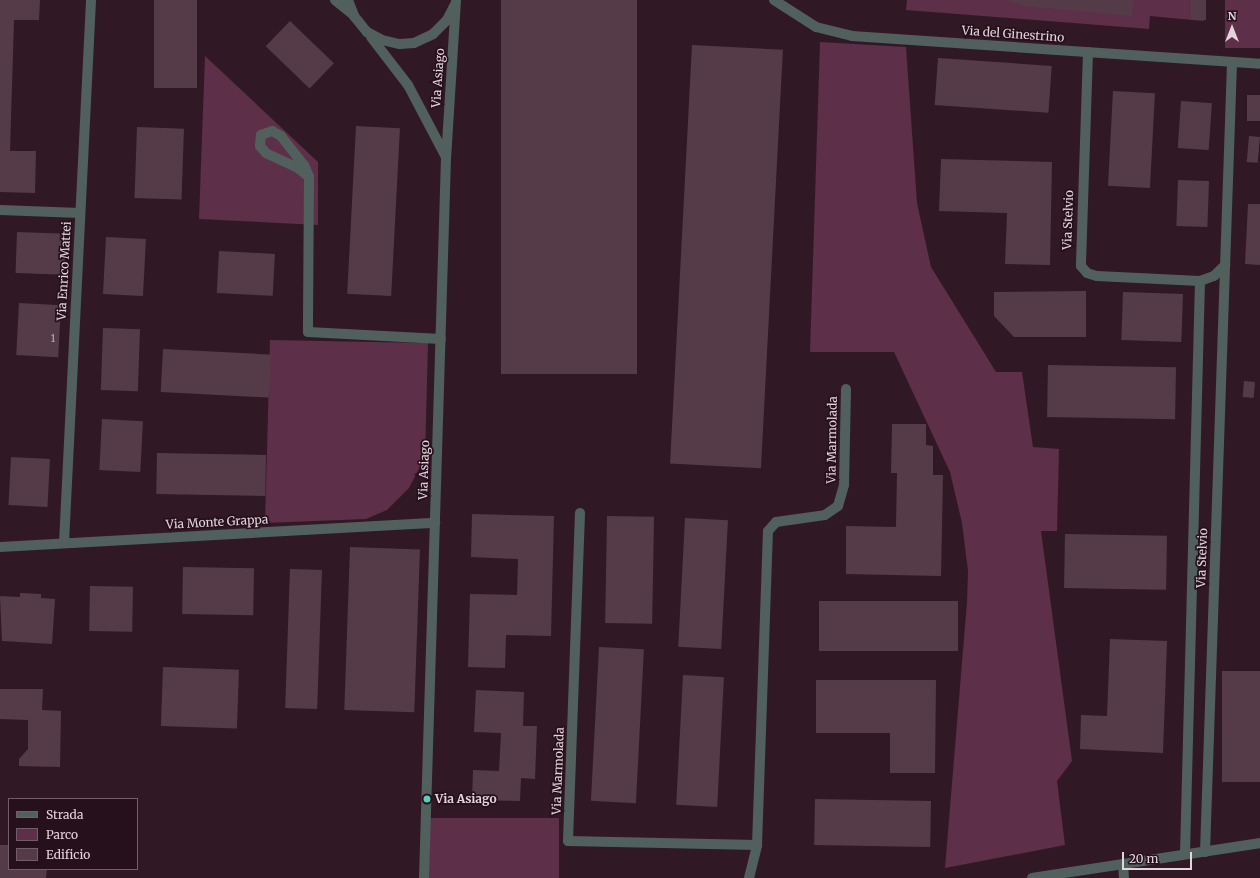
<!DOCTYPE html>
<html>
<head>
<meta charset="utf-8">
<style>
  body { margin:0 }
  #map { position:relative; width:1260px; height:878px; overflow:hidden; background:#301925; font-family:Merriweather,serif }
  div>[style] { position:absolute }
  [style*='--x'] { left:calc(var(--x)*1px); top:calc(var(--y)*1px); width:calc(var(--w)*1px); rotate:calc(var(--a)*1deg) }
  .green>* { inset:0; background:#5d2f48; transform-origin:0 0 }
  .building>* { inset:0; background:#553b48; transform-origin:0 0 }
  .minor>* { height:10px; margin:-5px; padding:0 5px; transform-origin:5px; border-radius:5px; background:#51605d }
  .dots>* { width:11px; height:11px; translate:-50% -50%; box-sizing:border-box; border:2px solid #26101c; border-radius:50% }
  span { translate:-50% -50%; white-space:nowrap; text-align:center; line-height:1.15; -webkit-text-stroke:3.5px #26101c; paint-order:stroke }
  .number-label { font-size:10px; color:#c0adb6 }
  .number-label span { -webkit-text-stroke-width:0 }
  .street-label { font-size:12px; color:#e3d3da }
  .poi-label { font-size:12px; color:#e3d3da; font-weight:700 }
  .left { translate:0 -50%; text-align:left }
  .legend { position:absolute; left:8px; top:798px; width:130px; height:72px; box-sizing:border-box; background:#26101c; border:1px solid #725e68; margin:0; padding:5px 7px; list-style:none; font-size:12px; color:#e3d3da }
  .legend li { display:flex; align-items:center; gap:8px; height:20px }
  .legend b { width:20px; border:1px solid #725e68 }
  .north { position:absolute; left:1212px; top:8px; width:40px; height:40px; -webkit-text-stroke:3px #26101c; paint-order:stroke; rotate:0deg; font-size:11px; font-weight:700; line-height:16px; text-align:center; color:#e3d3da }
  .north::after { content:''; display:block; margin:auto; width:14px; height:18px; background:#e3d3da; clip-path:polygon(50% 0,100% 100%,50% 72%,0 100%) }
  .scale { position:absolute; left:1122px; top:852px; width:70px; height:18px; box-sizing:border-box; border:2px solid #e3d3da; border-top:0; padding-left:5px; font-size:12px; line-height:14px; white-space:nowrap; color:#e3d3da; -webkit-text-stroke:3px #26101c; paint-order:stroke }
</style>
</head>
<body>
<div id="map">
  <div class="green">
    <div style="clip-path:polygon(907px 0,1206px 0,1204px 21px,1150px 16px,1149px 29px,906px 10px)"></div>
    <div style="left:1225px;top:0;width:35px;height:48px"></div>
    <div style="clip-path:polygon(820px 42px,906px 47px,917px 203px,931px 267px,996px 372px,1022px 372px,1033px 447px,1059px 449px,1057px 531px,1041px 531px,1072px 761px,1057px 781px,1065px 845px,945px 868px,967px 602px,968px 571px,962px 523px,950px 472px,894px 352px,810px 352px)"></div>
    <div style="clip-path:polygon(205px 56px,318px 162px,318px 225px,199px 219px)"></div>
    <div style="clip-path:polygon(270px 340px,428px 343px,425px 457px,409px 488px,387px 510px,366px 519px,265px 523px)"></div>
    <div style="left:426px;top:818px;width:133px;height:60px"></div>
  </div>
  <div class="building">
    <div style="clip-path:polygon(0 0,40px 0,39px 20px,14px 20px,10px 151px,36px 151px,35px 193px,0 192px)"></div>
    <div style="left:154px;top:0;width:43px;height:88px"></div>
    <div style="left:501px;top:0;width:136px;height:374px"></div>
    <div style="clip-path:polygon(1007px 0,1133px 0,1132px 16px,1024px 6px)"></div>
    <div style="left:1191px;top:0;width:15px;height:20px"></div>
    <div style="left:290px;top:21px;width:61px;height:35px;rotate:44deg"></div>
    <div style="left:692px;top:45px;width:91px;height:419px;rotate:3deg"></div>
    <div style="left:938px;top:58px;width:114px;height:47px;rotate:4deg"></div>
    <div style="left:1113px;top:91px;width:42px;height:95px;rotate:3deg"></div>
    <div style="left:1247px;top:95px;width:13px;height:26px"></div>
    <div style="left:1181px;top:101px;width:31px;height:47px;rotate:4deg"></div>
    <div style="left:356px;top:126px;width:44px;height:168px;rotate:3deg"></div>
    <div style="left:137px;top:127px;width:47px;height:71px;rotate:2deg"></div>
    <div style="left:1249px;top:136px;width:11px;height:26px;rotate:5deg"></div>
    <div style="clip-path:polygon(941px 159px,1052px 162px,1050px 265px,1005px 264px,1007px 213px,939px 211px)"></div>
    <div style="left:1178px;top:180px;width:31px;height:46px;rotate:2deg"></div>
    <div style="clip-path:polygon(1248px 204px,1260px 204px,1260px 265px,1245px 264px)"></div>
    <div style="left:17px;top:232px;width:49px;height:41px;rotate:2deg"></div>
    <div style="left:106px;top:237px;width:40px;height:57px;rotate:3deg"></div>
    <div style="left:219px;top:251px;width:56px;height:42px;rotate:3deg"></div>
    <div style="clip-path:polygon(1086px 291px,1086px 337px,1014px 337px,994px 316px,994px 292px)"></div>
    <div style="left:1123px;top:292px;width:60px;height:48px;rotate:2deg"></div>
    <div style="left:19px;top:303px;width:42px;height:52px;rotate:3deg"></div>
    <div style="left:103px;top:328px;width:37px;height:62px;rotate:2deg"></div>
    <div style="left:163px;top:349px;width:108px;height:43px;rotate:3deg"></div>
    <div style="left:1048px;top:365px;width:128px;height:52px;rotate:1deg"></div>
    <div style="left:1244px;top:381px;width:11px;height:16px;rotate:5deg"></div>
    <div style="left:102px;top:419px;width:41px;height:51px;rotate:3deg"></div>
    <div style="clip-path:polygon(892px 424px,926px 424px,926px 445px,933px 446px,933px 475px,943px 475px,941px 576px,846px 574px,846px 526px,896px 527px,897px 473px,891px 473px)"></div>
    <div style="left:157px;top:453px;width:109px;height:41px;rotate:1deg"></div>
    <div style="left:11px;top:457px;width:39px;height:48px;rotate:3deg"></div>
    <div style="clip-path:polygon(472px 514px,554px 516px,551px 636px,506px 635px,505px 668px,468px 667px,470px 594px,517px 595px,518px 559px,471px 557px)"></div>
    <div style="left:607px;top:516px;width:47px;height:107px;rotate:1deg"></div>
    <div style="left:685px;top:518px;width:43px;height:129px;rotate:3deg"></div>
    <div style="left:1065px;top:534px;width:102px;height:54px;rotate:1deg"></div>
    <div style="left:350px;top:547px;width:70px;height:163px;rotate:2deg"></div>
    <div style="left:183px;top:567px;width:71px;height:47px;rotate:1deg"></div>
    <div style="left:290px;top:569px;width:32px;height:139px;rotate:2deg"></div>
    <div style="left:90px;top:586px;width:43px;height:45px;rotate:1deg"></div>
    <div style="clip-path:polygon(20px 593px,41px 594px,41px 598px,55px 599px,52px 644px,2px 641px,0 596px,20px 597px)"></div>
    <div style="left:819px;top:601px;width:139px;height:50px"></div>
    <div style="clip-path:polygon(1110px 639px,1167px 641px,1163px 753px,1080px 749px,1081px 715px,1107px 716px)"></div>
    <div style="left:599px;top:647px;width:45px;height:154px;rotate:3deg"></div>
    <div style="left:163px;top:667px;width:76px;height:59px;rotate:2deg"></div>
    <div style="left:1222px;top:671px;width:38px;height:111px"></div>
    <div style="left:683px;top:675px;width:41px;height:130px;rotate:3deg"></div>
    <div style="clip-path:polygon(816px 680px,936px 680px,935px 773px,890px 773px,890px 733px,816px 733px)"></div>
    <div style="clip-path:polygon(0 689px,43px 689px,42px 710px,61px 711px,60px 767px,19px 766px,19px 759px,28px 749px,28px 720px,0 719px)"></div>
    <div style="clip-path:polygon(476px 690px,524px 692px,523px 726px,537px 726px,535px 779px,521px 778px,520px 801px,472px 800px,473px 770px,499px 771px,501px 733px,474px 732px)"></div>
    <div style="left:815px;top:799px;width:116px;height:46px;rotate:1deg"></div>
    <div style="clip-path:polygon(0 845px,9px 845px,9px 869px,47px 869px,46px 878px,0 878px)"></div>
  </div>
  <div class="minor">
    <div style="--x:335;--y:0;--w:22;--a:39"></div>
    <div style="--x:348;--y:0;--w:17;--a:69"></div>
    <div style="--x:354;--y:16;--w:21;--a:51"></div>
    <div style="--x:367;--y:32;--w:17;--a:28"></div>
    <div style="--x:382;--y:40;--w:18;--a:13"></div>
    <div style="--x:400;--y:44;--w:14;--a:-4"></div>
    <div style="--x:414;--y:43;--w:21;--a:-25"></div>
    <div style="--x:433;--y:34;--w:20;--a:-45"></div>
    <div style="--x:447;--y:20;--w:16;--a:-63"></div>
    <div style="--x:774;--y:0;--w:50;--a:32.7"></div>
    <div style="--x:816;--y:27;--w:37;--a:14"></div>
    <div style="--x:852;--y:36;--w:409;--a:3.9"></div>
    <div style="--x:371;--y:37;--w:61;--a:52.4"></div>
    <div style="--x:408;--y:85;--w:81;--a:62.2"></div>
    <div style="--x:1088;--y:52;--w:214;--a:91.9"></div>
    <div style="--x:1081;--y:266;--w:9;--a:49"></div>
    <div style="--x:1087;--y:273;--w:10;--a:17"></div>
    <div style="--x:1097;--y:276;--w:103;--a:2.8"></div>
    <div style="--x:1200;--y:281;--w:573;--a:91.5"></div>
    <div style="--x:309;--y:177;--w:14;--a:-141"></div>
    <div style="--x:298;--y:168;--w:35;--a:-155"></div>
    <div style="--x:266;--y:153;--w:9;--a:-131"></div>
    <div style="--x:260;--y:146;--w:11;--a:-85"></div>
    <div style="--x:261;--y:135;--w:12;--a:-20"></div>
    <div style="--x:272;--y:131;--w:10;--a:29"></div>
    <div style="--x:281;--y:136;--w:37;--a:52"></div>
    <div style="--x:304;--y:165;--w:13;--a:67"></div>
    <div style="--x:309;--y:177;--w:155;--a:90.4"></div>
    <div style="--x:308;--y:332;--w:133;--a:3"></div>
    <div style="--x:0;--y:210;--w:80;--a:2.1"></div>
    <div style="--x:1200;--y:281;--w:15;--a:-20"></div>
    <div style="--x:1214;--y:276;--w:16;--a:-45"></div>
    <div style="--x:580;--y:513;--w:328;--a:92.1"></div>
    <div style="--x:568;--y:841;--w:189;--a:1.2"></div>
    <div style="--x:64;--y:543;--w:544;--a:-87.15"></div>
    <div style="--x:0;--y:547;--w:436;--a:-3.2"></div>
    <div style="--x:1205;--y:852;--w:790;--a:-88.04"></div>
    <div style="--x:1123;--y:864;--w:14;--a:86"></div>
    <div style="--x:424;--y:878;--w:719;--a:-88.25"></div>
    <div style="--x:446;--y:159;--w:159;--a:-86.4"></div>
    <div style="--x:749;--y:878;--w:34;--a:-76"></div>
    <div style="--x:757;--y:845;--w:314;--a:-88"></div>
    <div style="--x:768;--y:531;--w:12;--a:-48"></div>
    <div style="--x:776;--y:522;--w:49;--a:-8.1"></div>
    <div style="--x:825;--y:515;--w:16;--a:-35"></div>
    <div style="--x:838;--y:506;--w:22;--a:-74"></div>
    <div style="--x:844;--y:485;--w:96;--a:-88.8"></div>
    <div style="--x:1032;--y:878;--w:231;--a:-8.7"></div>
  </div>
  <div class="dots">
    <div style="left:427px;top:799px;background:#5bcebb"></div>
  </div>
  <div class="number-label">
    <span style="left:53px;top:339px">1</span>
  </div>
  <div class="street-label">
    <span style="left:1013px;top:34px;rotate:4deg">Via del Ginestrino</span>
    <span style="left:438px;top:78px;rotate:-86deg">Via Asiago</span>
    <span style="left:1068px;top:220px;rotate:-88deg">Via Stelvio</span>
    <span style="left:64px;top:271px;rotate:-87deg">Via Enrico Mattei</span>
    <span style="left:832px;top:440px;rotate:-89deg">Via Marmolada</span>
    <span style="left:424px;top:470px;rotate:-88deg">Via Asiago</span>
    <span style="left:217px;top:522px;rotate:-3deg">Via Monte Grappa</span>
    <span style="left:1202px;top:558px;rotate:-88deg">Via Stelvio</span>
    <span style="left:558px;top:771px;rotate:-88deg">Via Marmolada</span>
  </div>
  <div class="poi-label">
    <span class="left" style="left:435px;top:799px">Via Asiago</span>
  </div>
  <ul class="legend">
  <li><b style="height:5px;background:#51605d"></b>Strada</li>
  <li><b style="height:11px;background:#5d2f48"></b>Parco</li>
  <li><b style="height:11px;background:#553b48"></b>Edificio</li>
  </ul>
  <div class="north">N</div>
  <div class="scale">20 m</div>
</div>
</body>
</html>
